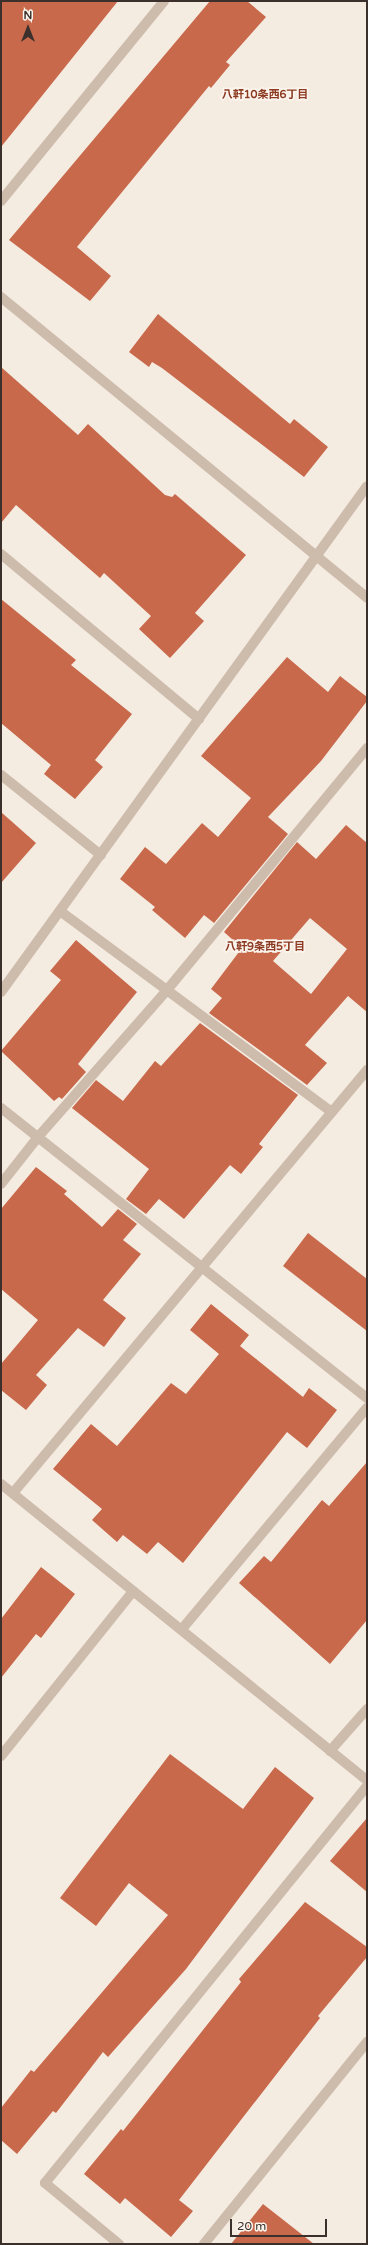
<!DOCTYPE html>
<html>
<head>
<meta charset="utf-8">
<style>
  body { margin:0 }
  #map { position:relative; width:368px; height:2245px; overflow:hidden; background:#f4ebe1; font-family:"Varela Round","Noto Sans JP",sans-serif }
  div>[style] { position:absolute }
  [style*='--x'] { left:calc(var(--x)*1px); top:calc(var(--y)*1px); width:calc(var(--w)*1px); rotate:calc(var(--a)*1deg) }
  .building>* { inset:0; background:#c8694b }
  .street>* { height:10px; margin:-5px; padding:0 5px; transform-origin:5px; border-radius:5px; background:#cdbbac }
  span { translate:-50% -50%; white-space:nowrap; text-align:center; line-height:1.15; -webkit-text-stroke:3.5px #fbf5ee; paint-order:stroke }
  .neighbourhood-label { font-size:11px; color:#8c3b22; font-weight:700 }
  .frame { position:absolute; inset:0; border:2px solid #3b302b; pointer-events:none }
  .north { position:absolute; left:8px; top:8px; width:40px; height:40px; -webkit-text-stroke:3px #fbf5ee; paint-order:stroke; rotate:0deg; font-size:11px; font-weight:700; line-height:16px; text-align:center; color:#3b302b }
  .north::after { content:''; display:block; margin:auto; width:14px; height:18px; background:#3b302b; clip-path:polygon(50% 0,100% 100%,50% 72%,0 100%) }
  .scale { position:absolute; left:230px; top:2219px; width:97px; height:18px; box-sizing:border-box; border:2px solid #3b302b; border-top:0; padding-left:5px; font-size:12px; line-height:14px; white-space:nowrap; color:#3b302b; -webkit-text-stroke:3px #fbf5ee; paint-order:stroke }
</style>
</head>
<body>
<div id="map">
  <div class="building">
    <div style="clip-path:polygon(1px 1px,118px 1px,1px 147px)"></div>
    <div style="clip-path:polygon(210px 1px,247px 1px,266px 17px,226px 62px,230px 65px,211px 88px,209px 86px,77px 247px,111px 276px,90px 301px,9px 240px)"></div>
    <div style="clip-path:polygon(158px 314px,290px 424px,294px 419px,328px 447px,304px 477px,162px 368px,152px 362px,149px 367px,129px 352px)"></div>
    <div style="clip-path:polygon(1px 367px,78px 435px,88px 424px,165px 495px,172px 497px,175px 494px,246px 555px,195px 613px,204px 621px,170px 658px,139px 629px,151px 616px,104px 573px,100px 578px,16px 505px,1px 523px)"></div>
    <div style="clip-path:polygon(1px 599px,76px 660px,71px 665px,132px 714px,95px 760px,103px 767px,75px 799px,44px 774px,51px 765px,1px 723px)"></div>
    <div style="clip-path:polygon(287px 657px,328px 692px,340px 676px,367px 697px,367px 701px,321px 761px,268px 817px,288px 834px,214px 923px,204px 915px,185px 938px,152px 910px,155px 907px,120px 879px,145px 847px,166px 864px,202px 823px,218px 837px,251px 798px,201px 756px)"></div>
    <div style="clip-path:polygon(1px 812px,36px 843px,1px 883px)"></div>
    <div style="clip-path:polygon(evenodd,346px 825px,367px 843px,367px 1012px,348px 996px,305px 1045px,327px 1063px,307px 1085px,209px 1013px,222px 998px,211px 989px,242px 948px,224px 932px,297px 842px,316px 859px,346px 825px,310px 918px,347px 949px,311px 994px,273px 961px,310px 918px)"></div>
    <div style="clip-path:polygon(76px 940px,137px 992px,78px 1064px,86px 1072px,62px 1099px,59px 1097px,54px 1101px,1px 1051px,61px 980px,50px 971px)"></div>
    <div style="clip-path:polygon(200px 1023px,298px 1095px,259px 1144px,263px 1147px,241px 1174px,230px 1165px,184px 1219px,159px 1199px,146px 1214px,126px 1199px,149px 1169px,72px 1108px,96px 1080px,123px 1101px,155px 1061px,161px 1066px)"></div>
    <div style="clip-path:polygon(36px 1167px,67px 1191px,64px 1194px,102px 1227px,118px 1209px,137px 1224px,123px 1240px,141px 1254px,103px 1300px,126px 1318px,104px 1347px,78px 1328px,36px 1375px,47px 1385px,26px 1410px,1px 1390px,1px 1364px,38px 1320px,1px 1289px,1px 1209px)"></div>
    <div style="clip-path:polygon(308px 1233px,367px 1279px,367px 1331px,283px 1266px)"></div>
    <div style="clip-path:polygon(211px 1304px,249px 1335px,240px 1346px,303px 1397px,309px 1388px,337px 1410px,307px 1448px,287px 1432px,183px 1563px,158px 1542px,147px 1554px,123px 1535px,117px 1542px,92px 1520px,102px 1509px,53px 1469px,91px 1424px,117px 1446px,171px 1383px,186px 1394px,219px 1354px,190px 1330px)"></div>
    <div style="clip-path:polygon(367px 1462px,367px 1620px,330px 1664px,239px 1583px,264px 1556px,271px 1562px,322px 1500px,329px 1506px)"></div>
    <div style="clip-path:polygon(41px 1567px,75px 1594px,41px 1638px,36px 1634px,1px 1678px,1px 1619px)"></div>
    <div style="clip-path:polygon(170px 1754px,243px 1809px,275px 1767px,314px 1798px,186px 1969px,108px 2057px,103px 2052px,56px 2113px,53px 2111px,17px 2154px,1px 2140px,1px 2108px,31px 2070px,34px 2072px,168px 1915px,129px 1883px,96px 1926px,60px 1898px)"></div>
    <div style="clip-path:polygon(367px 1818px,367px 1892px,330px 1861px)"></div>
    <div style="clip-path:polygon(305px 1902px,367px 1947px,367px 1957px,318px 2016px,320px 2018px,179px 2200px,193px 2211px,171px 2237px,125px 2198px,120px 2204px,84px 2174px,121px 2129px,123px 2131px,241px 1982px,239px 1979px)"></div>
    <div style="clip-path:polygon(263px 2204px,314px 2244px,231px 2244px)"></div>
  </div>
  <div class="street">
    <div style="--x:1;--y:201;--w:258;--a:-50.8"></div>
    <div style="--x:1;--y:297;--w:474;--a:39.4"></div>
    <div style="--x:1;--y:554;--w:258;--a:39.8"></div>
    <div style="--x:1;--y:775;--w:128;--a:38.7"></div>
    <div style="--x:60;--y:911;--w:338;--a:36.5"></div>
    <div style="--x:1;--y:992;--w:624;--a:-54.12"></div>
    <div style="--x:1;--y:1108;--w:467;--a:38.4"></div>
    <div style="--x:1;--y:1184;--w:60;--a:-51.8"></div>
    <div style="--x:38;--y:1137;--w:196;--a:-48.7"></div>
    <div style="--x:167;--y:990;--w:314;--a:-50.4"></div>
    <div style="--x:1;--y:1484;--w:471;--a:39"></div>
    <div style="--x:13;--y:1493;--w:552;--a:-50.07"></div>
    <div style="--x:182;--y:1629;--w:288;--a:-50.1"></div>
    <div style="--x:330;--y:1751;--w:56;--a:-48.6"></div>
    <div style="--x:1;--y:1756;--w:211;--a:-51.3"></div>
    <div style="--x:119;--y:2244;--w:96;--a:-140.5"></div>
    <div style="--x:45;--y:2183;--w:511;--a:-50.96"></div>
    <div style="--x:204;--y:2244;--w:260;--a:-51.1"></div>
  </div>
  <div class="neighbourhood-label">
    <span style="left:265px;top:95px">八軒10条西6丁目</span>
    <span style="left:265px;top:947px">八軒9条西5丁目</span>
  </div>
  <div class="frame"></div>
  <div class="north">N</div>
  <div class="scale">20 m</div>
</div>
</body>
</html>
